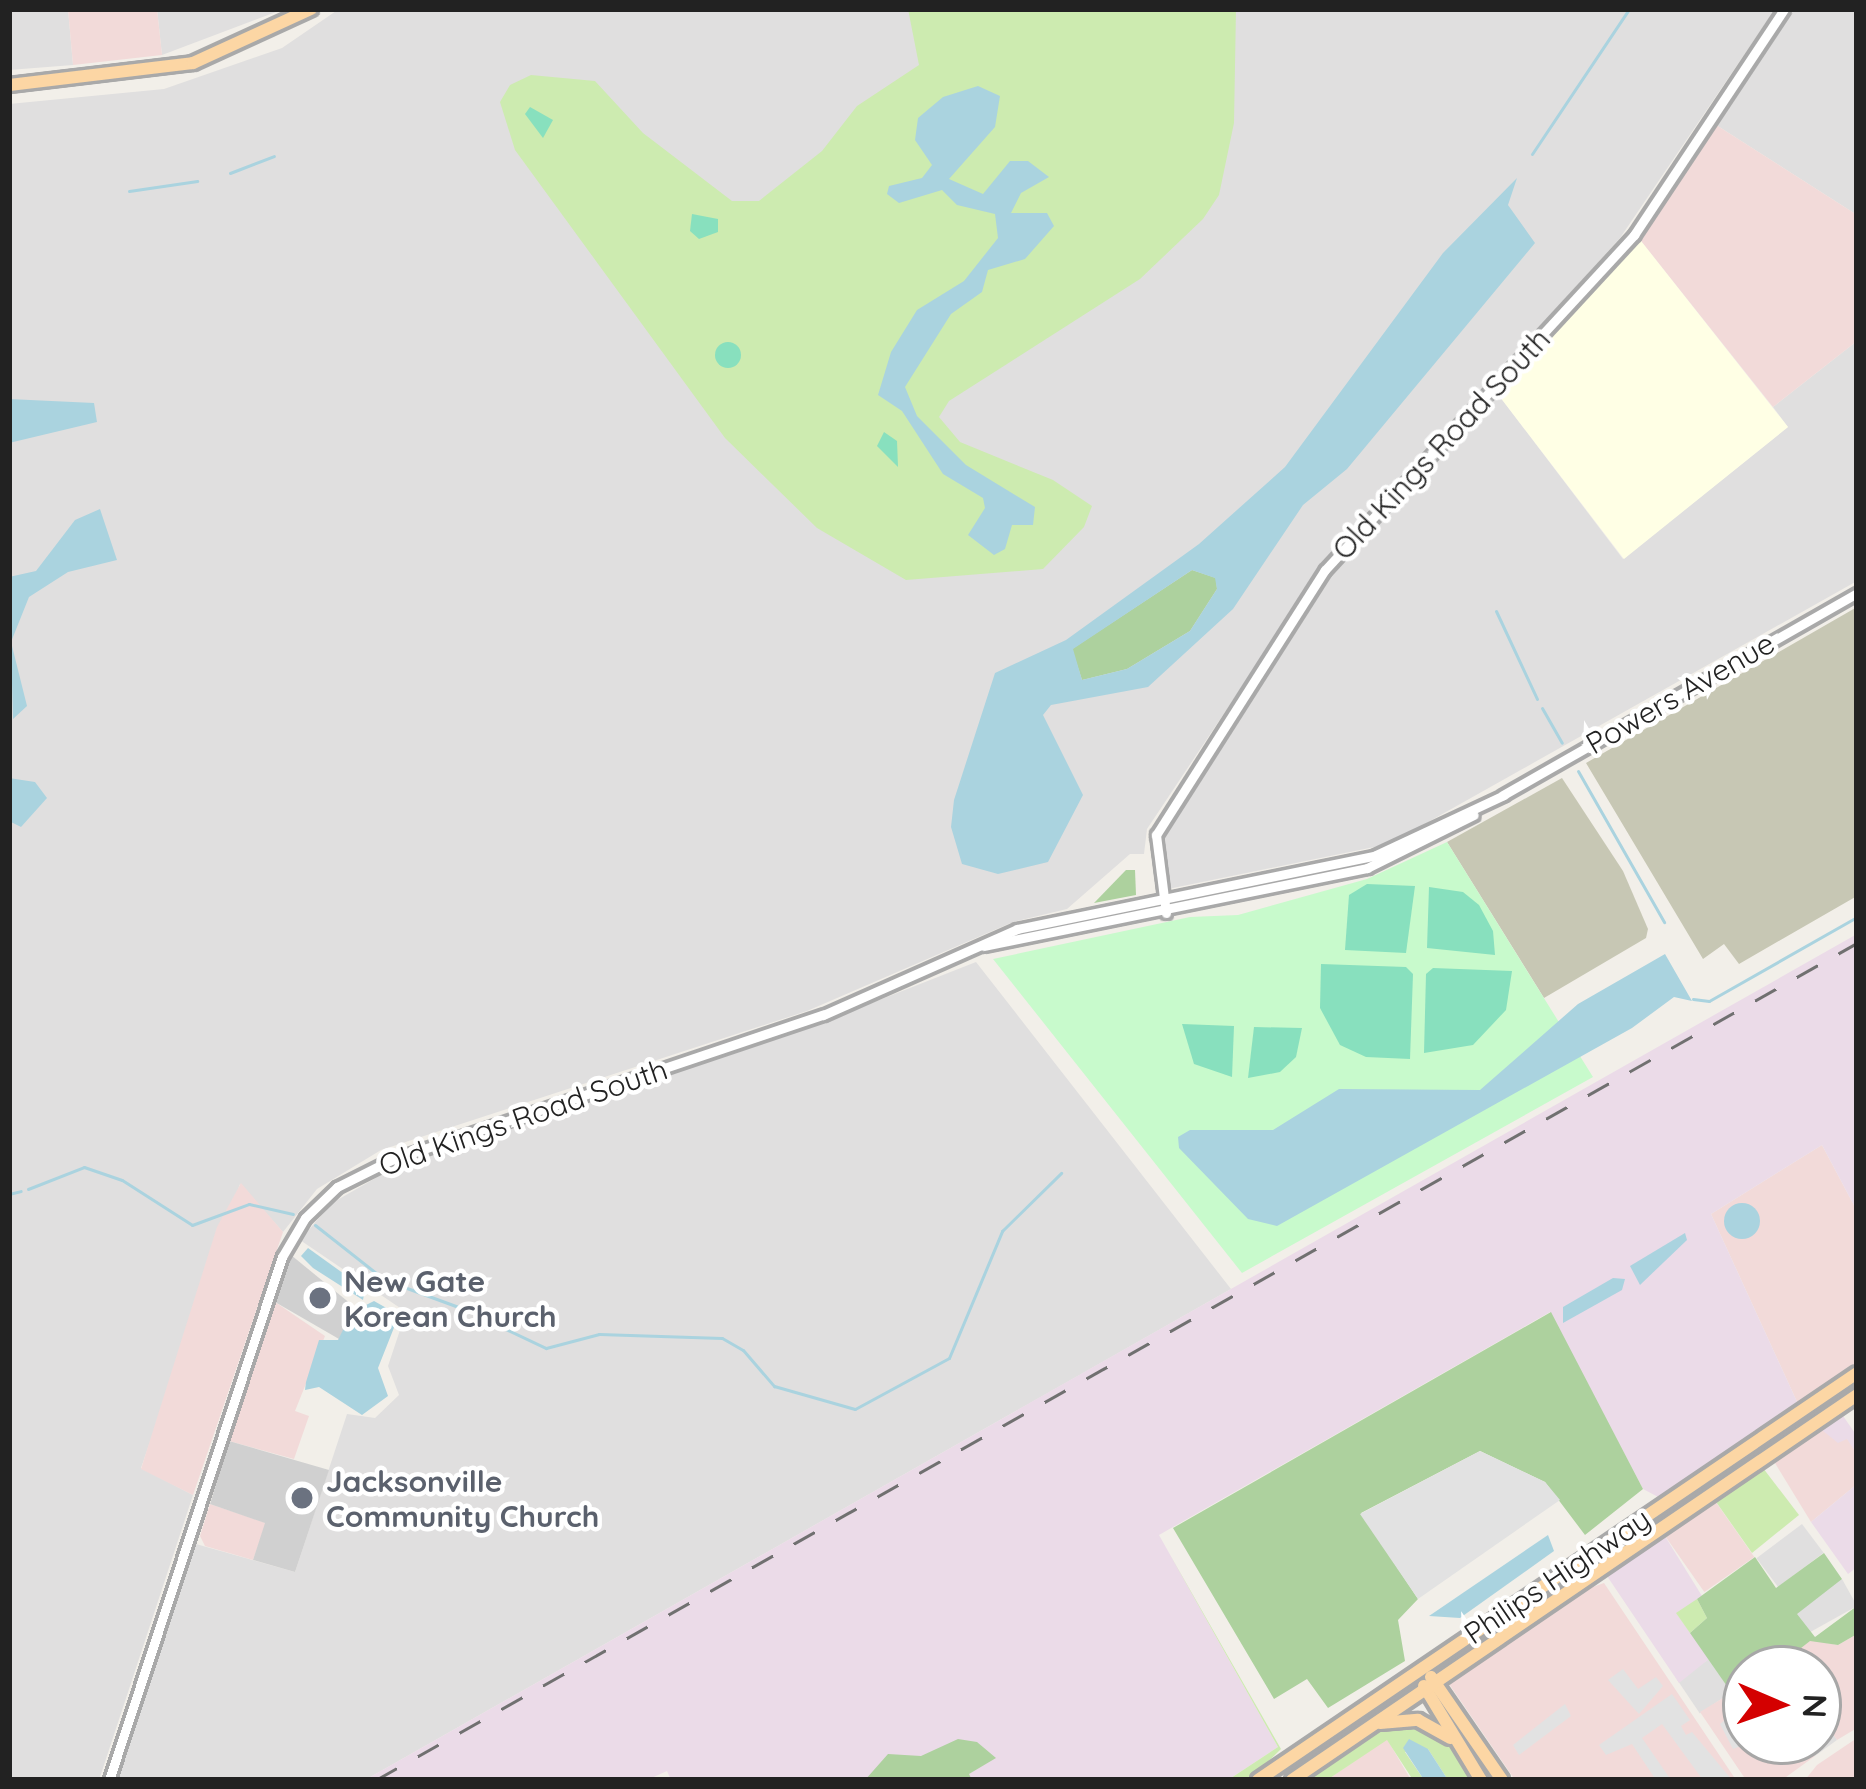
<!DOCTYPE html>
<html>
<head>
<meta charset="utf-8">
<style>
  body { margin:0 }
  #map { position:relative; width:1866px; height:1789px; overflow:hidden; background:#f2efe9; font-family:Quicksand,sans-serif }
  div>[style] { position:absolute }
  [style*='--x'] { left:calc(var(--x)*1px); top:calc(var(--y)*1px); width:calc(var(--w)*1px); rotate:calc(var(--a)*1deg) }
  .residential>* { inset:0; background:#e0dfdf; transform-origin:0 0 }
  .commercial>* { inset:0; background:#f2dad9; transform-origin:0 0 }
  .industrial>* { inset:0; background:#ebdbe8 }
  .education>* { inset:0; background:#ffffe5 }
  .religious>* { inset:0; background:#d0d0d0 }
  .construction>* { inset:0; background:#c7c7b4 }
  .grass>* { inset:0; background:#cdebb0 }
  .forest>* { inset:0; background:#add19e }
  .park>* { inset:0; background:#c8facc }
  .pitch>* { inset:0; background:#88e0be }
  .round { border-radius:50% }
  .parking>* { inset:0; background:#e2e2e2 }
  .water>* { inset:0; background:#aad3df }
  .stream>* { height:3px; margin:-1.5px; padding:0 1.5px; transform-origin:1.5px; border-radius:1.5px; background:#aad3df }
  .roads { filter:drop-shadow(3px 0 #a9a9a9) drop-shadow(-3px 0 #a9a9a9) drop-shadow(0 3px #a9a9a9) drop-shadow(0 -3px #a9a9a9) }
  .minor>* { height:9px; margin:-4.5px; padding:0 4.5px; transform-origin:4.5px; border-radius:4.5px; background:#fff }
  .major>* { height:12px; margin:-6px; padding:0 6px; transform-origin:6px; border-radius:6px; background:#fcd6a4 }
  .rail>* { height:3px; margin-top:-1.5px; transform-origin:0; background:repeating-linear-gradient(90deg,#707070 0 24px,transparent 0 48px) }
  .dots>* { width:33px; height:33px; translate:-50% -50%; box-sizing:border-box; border:6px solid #fff; border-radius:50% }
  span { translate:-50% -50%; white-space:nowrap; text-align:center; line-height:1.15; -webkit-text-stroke:9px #fff; paint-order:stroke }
  .street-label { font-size:30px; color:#222 }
  .worship-label { font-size:30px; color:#5b616d; font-weight:700 }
  .left { translate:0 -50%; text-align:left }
  .frame { position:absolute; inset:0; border:12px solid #222; pointer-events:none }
  .north { position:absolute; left:1722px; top:1645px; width:120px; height:120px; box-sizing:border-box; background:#fff; border:3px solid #a7a7a7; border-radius:50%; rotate:92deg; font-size:33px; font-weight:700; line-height:48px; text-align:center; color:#222 }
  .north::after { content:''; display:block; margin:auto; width:42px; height:54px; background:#d40000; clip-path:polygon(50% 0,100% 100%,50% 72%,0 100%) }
</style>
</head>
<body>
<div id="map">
  <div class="residential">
    <div style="clip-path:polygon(9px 9px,68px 9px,73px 65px,9px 70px)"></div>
    <div style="clip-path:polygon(157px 9px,284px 9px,162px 55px)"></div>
    <div style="clip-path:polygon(339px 9px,1775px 9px,1620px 238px,1320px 569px,1147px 829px,1144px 854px,1130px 854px,1067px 909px,1013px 922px,807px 1011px,381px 1150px,317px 1189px,283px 1232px,240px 1184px,141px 1468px,193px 1495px,99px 1780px,9px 1780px,9px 104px,164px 89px,282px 48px)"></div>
    <div style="clip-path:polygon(1791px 9px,1857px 9px,1857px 215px,1713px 123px)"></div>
    <div style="clip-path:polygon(1857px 341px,1857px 581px,1389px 844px,1168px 889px,1161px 851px,1167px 826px,1314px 593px,1497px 393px,1623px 559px,1788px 427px,1773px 407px)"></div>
    <div style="clip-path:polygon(976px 962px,1231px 1289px,365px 1780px,116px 1780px,196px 1544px,295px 1572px,347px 1414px,375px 1418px,399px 1395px,388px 1366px,406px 1312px,300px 1240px,332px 1203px,402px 1163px,808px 1028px)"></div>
    <div style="left:1802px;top:1524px;width:36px;height:57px;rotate:53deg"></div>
    <div style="left:1842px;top:1579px;width:31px;height:57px;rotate:61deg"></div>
    <div style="left:1709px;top:1659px;width:40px;height:38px;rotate:56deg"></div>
    <div style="clip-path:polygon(1819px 1712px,1837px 1740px,1815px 1756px,1805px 1741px,1818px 1741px)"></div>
  </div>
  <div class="commercial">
    <div style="clip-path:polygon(68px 9px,157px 9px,162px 55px,73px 65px)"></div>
    <div style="clip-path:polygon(1713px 123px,1857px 215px,1857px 341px,1773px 407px,1641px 241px)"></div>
    <div style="clip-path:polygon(1822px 1145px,1857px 1211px,1857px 1364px,1798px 1404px,1711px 1214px)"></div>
    <div style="clip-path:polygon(241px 1183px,283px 1232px,193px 1495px,141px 1469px,217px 1227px)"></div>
    <div style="clip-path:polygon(275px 1302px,325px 1336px,295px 1411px,309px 1416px,294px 1459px,229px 1441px)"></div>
    <div style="clip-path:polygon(1822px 1430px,1847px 1438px,1857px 1454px,1857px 1484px,1811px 1522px,1775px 1463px)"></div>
    <div style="left:1713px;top:1498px;width:72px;height:61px;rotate:55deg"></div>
    <div style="clip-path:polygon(210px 1504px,266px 1523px,253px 1560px,205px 1546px,200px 1536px)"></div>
    <div style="clip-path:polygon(1604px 1583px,1736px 1780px,1515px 1780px,1449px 1684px,1576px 1593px)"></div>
    <div style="clip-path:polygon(1857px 1634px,1857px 1728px,1837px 1740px,1818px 1713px,1818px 1669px,1774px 1669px,1810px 1640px,1838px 1645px)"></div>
    <div style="clip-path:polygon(1746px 1684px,1746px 1741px,1805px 1741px,1815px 1756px,1782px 1780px,1746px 1780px,1700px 1712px)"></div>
    <div style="clip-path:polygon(1857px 1738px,1857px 1780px,1805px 1780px,1817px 1765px)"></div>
    <div style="clip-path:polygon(1387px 1739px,1411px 1780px,1327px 1780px)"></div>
  </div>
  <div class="industrial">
    <div style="clip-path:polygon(1857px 934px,1857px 1211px,1822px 1145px,1711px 1214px,1798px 1404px,1662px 1499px,1643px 1489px,1550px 1312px,1159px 1535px,1278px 1747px,1228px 1780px,671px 1780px,667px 1771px,647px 1780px,365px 1780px)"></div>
    <div style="clip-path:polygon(1841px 1413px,1857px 1436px,1857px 1454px,1847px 1439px,1838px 1443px,1822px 1430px)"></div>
    <div style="clip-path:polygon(1857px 1484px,1857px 1567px,1848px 1574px,1811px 1522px)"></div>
    <div style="clip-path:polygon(1663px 1533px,1702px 1596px,1677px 1614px,1709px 1659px,1679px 1683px,1607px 1576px)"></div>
  </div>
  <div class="education">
    <div style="clip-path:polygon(1641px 241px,1788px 427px,1624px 559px,1497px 393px)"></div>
  </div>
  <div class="religious">
    <div style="clip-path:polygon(291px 1255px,357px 1309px,339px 1339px,275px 1302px)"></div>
    <div style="clip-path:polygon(229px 1441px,329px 1470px,295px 1572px,253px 1560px,265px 1523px,210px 1504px)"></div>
  </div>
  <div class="construction">
    <div style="clip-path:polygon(1857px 607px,1857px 896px,1739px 964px,1724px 944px,1703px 959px,1586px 763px)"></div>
    <div style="clip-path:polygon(1562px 778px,1623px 871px,1648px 929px,1646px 938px,1544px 998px,1447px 842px)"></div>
  </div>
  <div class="grass">
    <div style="clip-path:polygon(908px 9px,1236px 9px,1234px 123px,1219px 195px,1203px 219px,1140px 279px,949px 401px,939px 417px,960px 442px,1053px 480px,1092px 506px,1084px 527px,1043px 569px,906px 580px,817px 528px,725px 438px,515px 150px,500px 102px,510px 85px,531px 75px,595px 81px,643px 133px,732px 201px,759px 201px,822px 151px,857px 106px,919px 65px)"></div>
    <div style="clip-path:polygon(1763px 1468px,1799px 1515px,1752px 1553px,1714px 1499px)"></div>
    <div style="clip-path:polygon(1169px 1553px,1281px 1749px,1249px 1780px,1228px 1780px,1278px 1747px)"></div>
    <div style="clip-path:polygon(1697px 1599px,1707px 1618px,1690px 1633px,1676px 1613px)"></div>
    <div style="clip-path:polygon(1405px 1721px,1445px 1738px,1474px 1780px,1448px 1780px,1428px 1749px,1405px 1752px,1424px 1780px,1413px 1780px,1387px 1740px,1327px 1780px,1304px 1780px,1381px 1727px)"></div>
  </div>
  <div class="forest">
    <div style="clip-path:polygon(1192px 570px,1216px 578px,1217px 589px,1190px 631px,1127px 669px,1082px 680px,1072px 649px)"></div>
    <div style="clip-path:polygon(1126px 870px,1135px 870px,1136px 895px,1094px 903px)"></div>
    <div style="clip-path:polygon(1551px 1312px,1643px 1489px,1585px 1535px,1545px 1482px,1480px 1451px,1361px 1513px,1418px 1599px,1398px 1620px,1405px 1661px,1328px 1708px,1307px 1679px,1274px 1699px,1173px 1528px)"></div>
    <div style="clip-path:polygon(1824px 1553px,1842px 1579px,1797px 1614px,1815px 1637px,1857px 1606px,1857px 1634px,1838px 1645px,1810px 1641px,1774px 1669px,1746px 1669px,1746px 1684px,1731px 1692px,1690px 1633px,1707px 1618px,1697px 1599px,1755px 1557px,1776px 1588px)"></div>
    <div style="clip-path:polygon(958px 1739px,977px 1742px,996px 1758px,969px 1774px,972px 1780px,865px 1780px,888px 1754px,921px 1756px)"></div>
  </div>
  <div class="park">
    <div style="clip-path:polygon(1447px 842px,1593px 1077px,1242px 1273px,993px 959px,1190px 917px,1238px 915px,1367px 879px)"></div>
  </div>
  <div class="pitch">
    <div style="clip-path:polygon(530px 107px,553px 120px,543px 138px,525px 114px)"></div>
    <div style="clip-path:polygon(692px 214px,718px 219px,718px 232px,699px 239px,690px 231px)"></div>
    <div class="round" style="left:715px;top:342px;width:26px;height:26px"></div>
    <div style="clip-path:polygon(884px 432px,897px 441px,898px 467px,877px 446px)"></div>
    <div style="clip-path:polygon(1367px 884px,1415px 886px,1406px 953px,1345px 950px,1349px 895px)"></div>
    <div style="clip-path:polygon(1429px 887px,1463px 892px,1479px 905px,1493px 931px,1495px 955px,1427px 948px)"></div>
    <div style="clip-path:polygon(1321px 964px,1406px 967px,1413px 974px,1410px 1059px,1366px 1057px,1340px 1045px,1320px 1008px)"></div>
    <div style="clip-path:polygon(1433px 968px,1512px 971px,1506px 1010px,1473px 1045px,1424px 1053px,1426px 974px)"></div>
    <div style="clip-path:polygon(1182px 1024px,1234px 1026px,1232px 1077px,1194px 1064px)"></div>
    <div style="clip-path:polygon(1254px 1027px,1302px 1028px,1296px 1057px,1280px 1072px,1248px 1078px)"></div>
  </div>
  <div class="parking">
    <div style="clip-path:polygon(1480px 1451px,1545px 1482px,1560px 1500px,1418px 1599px,1360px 1514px)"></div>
    <div style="clip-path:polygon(1623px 1669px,1638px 1689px,1656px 1677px,1663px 1686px,1639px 1714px,1608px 1680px)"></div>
    <div style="clip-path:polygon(1672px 1694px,1690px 1720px,1681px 1726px,1686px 1735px,1692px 1732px,1732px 1780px,1703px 1780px,1662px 1724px,1642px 1738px,1671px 1780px,1656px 1780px,1632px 1744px,1606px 1755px,1599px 1745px)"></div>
    <div style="clip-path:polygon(1565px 1704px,1571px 1716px,1519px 1755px,1513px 1745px)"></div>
    <div style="clip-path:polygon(1732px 1714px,1746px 1727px,1746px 1741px,1775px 1741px,1787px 1758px,1769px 1763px,1754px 1741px,1733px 1749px,1720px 1724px)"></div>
  </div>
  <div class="water">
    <div style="clip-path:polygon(978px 86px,1000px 96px,995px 127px,949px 179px,983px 194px,1010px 161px,1028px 161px,1049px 177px,1021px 193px,1011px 213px,1047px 213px,1054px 226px,1025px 259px,988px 270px,982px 292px,951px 314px,905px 387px,917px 416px,966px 465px,1035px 507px,1033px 525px,1012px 525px,1005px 549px,994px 555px,968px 535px,985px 508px,983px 498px,943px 474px,902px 411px,878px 395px,891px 352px,917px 310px,964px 281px,998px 238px,995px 214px,957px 205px,942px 190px,899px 203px,887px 194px,889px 186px,922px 178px,932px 165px,915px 140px,918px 118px,943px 97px)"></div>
    <div style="clip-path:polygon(evenodd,1517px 178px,1508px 205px,1535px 243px,1347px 469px,1303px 505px,1233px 609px,1148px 687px,1051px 705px,1043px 715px,1083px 795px,1048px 862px,998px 874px,962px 864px,951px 827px,954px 800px,995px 673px,1066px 640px,1199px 544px,1285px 467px,1443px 253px,1517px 178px,1192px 570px,1215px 578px,1217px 589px,1190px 631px,1127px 669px,1082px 680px,1073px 649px,1192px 570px)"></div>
    <div style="clip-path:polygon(9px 399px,94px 403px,97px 422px,9px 443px)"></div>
    <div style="clip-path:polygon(100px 509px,117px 560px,68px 572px,29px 597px,11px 642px,27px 706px,13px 719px,9px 577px,36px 571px,75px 520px)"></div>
    <div style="clip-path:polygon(9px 778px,35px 782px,47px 798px,21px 827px,9px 821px)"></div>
    <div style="clip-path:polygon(1665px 954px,1692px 1001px,1674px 997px,1632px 1028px,1277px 1226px,1248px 1219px,1179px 1148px,1178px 1137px,1190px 1130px,1273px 1130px,1339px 1089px,1480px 1090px,1578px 1004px)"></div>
    <div class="round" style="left:1724px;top:1203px;width:36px;height:36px"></div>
    <div style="clip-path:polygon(1685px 1233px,1687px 1240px,1640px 1285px,1630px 1266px)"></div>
    <div style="clip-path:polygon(308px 1248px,365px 1289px,363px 1300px,313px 1268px,301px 1256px)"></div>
    <div style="clip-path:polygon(1613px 1278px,1625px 1279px,1622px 1290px,1563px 1323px,1563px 1307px)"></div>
    <div style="clip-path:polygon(374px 1301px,399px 1315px,378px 1368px,388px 1396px,362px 1415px,319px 1387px,305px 1390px,306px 1382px,319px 1340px,338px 1340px,352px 1312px)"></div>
    <div style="clip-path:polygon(1548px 1535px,1554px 1551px,1460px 1618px,1429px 1616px)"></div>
    <div style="clip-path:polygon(1409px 1739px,1428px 1749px,1448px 1780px,1424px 1780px,1403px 1748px)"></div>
  </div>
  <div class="stream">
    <div style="--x:1532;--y:154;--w:174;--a:-56.2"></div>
    <div style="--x:230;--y:173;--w:47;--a:-21.1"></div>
    <div style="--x:129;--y:191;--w:69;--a:-8.4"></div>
    <div style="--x:1496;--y:611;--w:97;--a:65"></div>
    <div style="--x:1542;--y:708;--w:40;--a:60.3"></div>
    <div style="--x:1578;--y:771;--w:174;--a:60.3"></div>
    <div style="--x:1693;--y:999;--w:16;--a:7"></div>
    <div style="--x:1709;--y:1001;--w:170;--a:-29.6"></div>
    <div style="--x:28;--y:1189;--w:60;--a:-21.4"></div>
    <div style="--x:84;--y:1167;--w:40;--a:18.9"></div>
    <div style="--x:122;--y:1180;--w:83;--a:32.7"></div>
    <div style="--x:192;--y:1225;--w:61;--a:-20.2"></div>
    <div style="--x:249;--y:1204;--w:45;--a:12.8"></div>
    <div style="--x:9;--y:1194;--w:12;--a:-14"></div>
    <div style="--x:315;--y:1225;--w:89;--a:38.2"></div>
    <div style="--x:385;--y:1280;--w:84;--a:20.2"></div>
    <div style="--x:480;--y:1317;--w:73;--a:25.2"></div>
    <div style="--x:546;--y:1348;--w:55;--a:-14.8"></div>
    <div style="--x:599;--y:1334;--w:123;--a:1.9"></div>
    <div style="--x:722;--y:1338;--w:24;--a:30"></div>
    <div style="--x:743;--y:1350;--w:48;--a:49.3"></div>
    <div style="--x:774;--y:1386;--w:84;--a:15.9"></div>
    <div style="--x:855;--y:1409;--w:107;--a:-28.5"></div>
    <div style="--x:949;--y:1358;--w:138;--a:-67.3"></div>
    <div style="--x:1002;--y:1231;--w:83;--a:-44.5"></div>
  </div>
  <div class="roads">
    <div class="minor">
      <div style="--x:1503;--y:795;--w:408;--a:-29.7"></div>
      <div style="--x:1166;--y:913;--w:79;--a:-97.3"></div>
      <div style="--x:1156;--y:835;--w:314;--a:-57.5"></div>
      <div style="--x:1325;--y:570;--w:456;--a:-47.3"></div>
      <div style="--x:1634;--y:235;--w:271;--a:-56.4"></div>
      <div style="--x:984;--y:946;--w:391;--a:-11.5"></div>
      <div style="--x:1367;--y:868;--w:119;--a:-26.4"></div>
      <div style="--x:109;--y:1780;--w:551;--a:-71.7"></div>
      <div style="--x:282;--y:1257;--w:45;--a:-59.5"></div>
      <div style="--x:305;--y:1218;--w:45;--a:-44.1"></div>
      <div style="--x:337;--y:1187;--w:60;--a:-26.6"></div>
      <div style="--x:391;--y:1160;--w:456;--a:-18.6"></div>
      <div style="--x:823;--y:1015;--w:212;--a:-23.9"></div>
      <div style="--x:1017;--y:929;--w:367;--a:-11.6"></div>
      <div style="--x:1376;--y:855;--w:141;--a:-25.1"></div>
    </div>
    <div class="major">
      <div style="--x:9;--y:85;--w:185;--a:-6.8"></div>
      <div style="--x:193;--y:63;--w:130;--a:-24.6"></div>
      <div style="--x:1431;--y:1677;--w:125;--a:55.4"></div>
      <div style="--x:1424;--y:1686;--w:110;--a:58.8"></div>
      <div style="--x:1380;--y:1723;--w:38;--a:-5"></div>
      <div style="--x:1418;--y:1720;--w:37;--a:29"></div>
      <div style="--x:1258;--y:1780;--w:724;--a:-34.19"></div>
      <div style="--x:1292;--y:1780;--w:684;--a:-34.27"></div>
    </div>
  </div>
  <div class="rail">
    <div style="--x:376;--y:1780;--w:1701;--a:-29.47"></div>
  </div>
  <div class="dots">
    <div style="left:320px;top:1298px;background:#6b7280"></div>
    <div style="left:302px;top:1498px;background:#6b7280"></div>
  </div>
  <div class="street-label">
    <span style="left:1441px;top:444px;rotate:-47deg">Old Kings Road South</span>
    <span style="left:1680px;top:693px;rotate:-30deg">Powers Avenue</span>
    <span style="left:523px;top:1117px;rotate:-19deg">Old Kings Road South</span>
    <span style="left:1557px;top:1576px;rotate:-34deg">Philips Highway</span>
  </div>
  <div class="worship-label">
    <span class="left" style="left:344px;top:1298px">New Gate<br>Korean Church</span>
    <span class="left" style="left:326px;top:1498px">Jacksonville<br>Community Church</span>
  </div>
  <div class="frame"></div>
  <div class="north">N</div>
</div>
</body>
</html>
